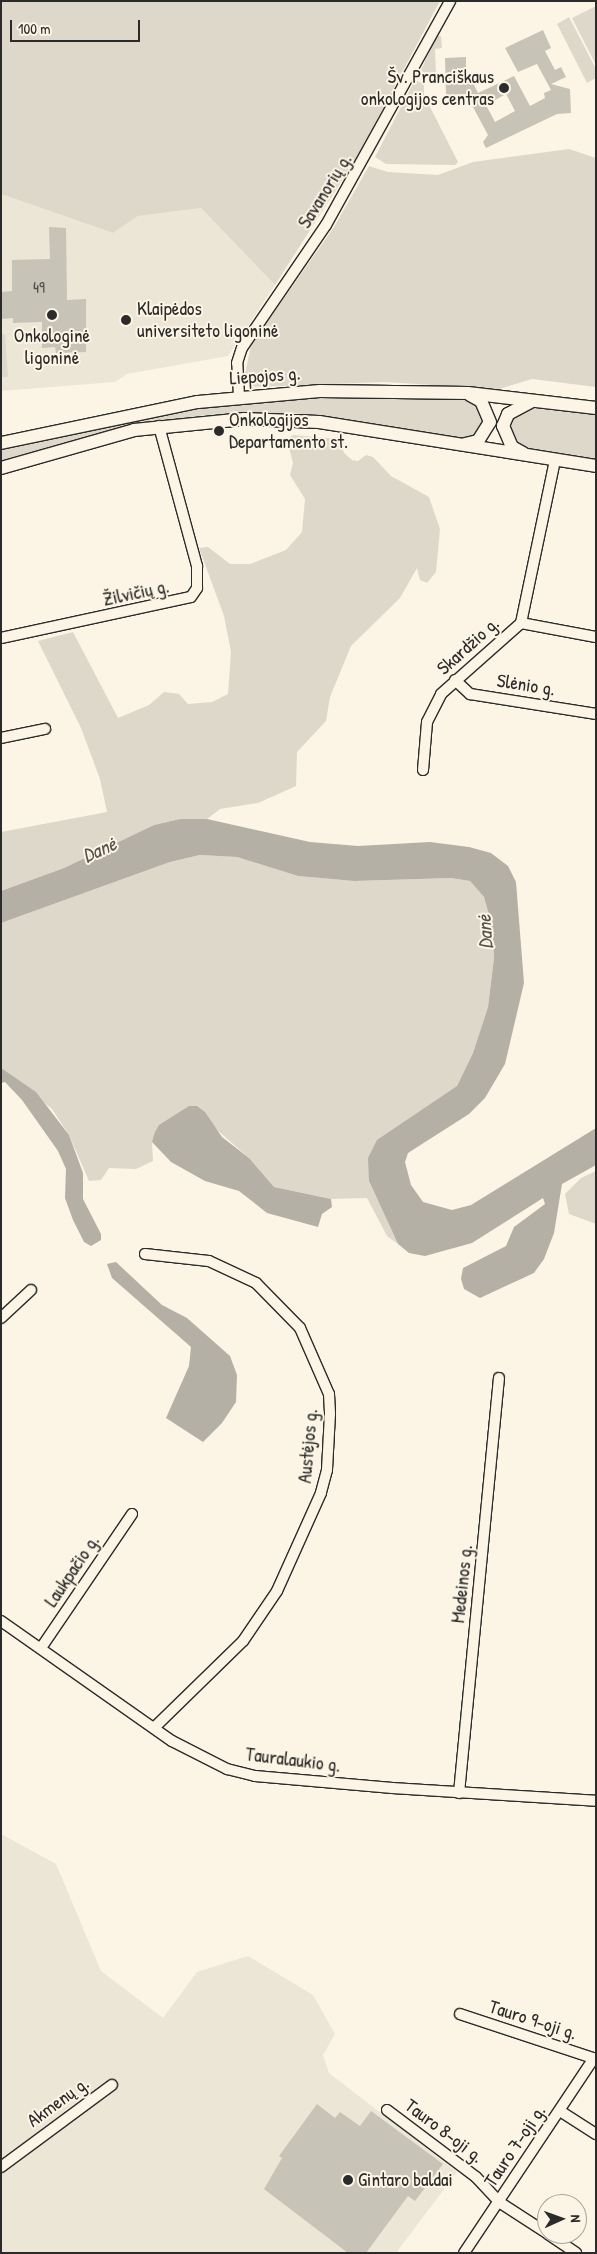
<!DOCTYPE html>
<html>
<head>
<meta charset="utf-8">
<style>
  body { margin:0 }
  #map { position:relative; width:597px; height:2254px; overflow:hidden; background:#fcf5e5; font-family:"Patrick Hand",sans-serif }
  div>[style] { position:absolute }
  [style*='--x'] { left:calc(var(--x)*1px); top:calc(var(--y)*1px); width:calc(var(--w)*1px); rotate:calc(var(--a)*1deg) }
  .built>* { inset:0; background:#ece6d7 }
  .green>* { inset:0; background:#ded8ca }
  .water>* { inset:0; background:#b4b0a5 }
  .building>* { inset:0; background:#c8c3b7 }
  .roads { filter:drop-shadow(1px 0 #2b2b2b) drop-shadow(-1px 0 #2b2b2b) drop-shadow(0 1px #2b2b2b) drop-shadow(0 -1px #2b2b2b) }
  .minor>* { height:10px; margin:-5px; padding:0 5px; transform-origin:5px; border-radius:5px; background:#fcf5e5 }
  .major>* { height:12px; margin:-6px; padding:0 6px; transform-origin:6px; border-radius:6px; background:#fcf5e5 }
  .dots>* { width:14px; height:14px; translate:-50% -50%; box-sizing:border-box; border:2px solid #fcf5e5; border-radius:50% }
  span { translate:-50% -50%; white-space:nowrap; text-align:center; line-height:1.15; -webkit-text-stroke:4px #fcf5e5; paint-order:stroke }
  .number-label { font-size:16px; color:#52514e }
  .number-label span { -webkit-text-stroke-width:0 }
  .poi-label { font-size:19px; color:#2b2b2b }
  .right { translate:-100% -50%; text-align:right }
  .left { translate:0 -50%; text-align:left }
  .street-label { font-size:19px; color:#2b2b2b }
  .water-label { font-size:20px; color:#545350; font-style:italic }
  .frame { position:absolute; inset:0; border:2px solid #2b2b2b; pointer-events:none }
  .north { position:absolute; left:537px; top:2194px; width:50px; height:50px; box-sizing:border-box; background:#fcf5e5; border:1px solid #a8a49b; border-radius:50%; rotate:88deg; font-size:14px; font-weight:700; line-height:20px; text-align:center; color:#2b2b2b }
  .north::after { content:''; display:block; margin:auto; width:18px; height:22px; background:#2b2b2b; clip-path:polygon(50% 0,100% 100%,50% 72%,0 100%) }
  .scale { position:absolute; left:10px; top:20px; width:130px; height:22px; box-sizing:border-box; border:2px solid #2b2b2b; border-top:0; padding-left:6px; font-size:15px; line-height:18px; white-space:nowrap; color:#2b2b2b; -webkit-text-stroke:4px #fcf5e5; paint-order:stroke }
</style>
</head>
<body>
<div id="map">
  <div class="built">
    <div style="clip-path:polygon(1px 194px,113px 233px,138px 216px,201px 208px,275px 285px,228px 356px,127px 374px,115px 382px,1px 391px)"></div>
    <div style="clip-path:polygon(1px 1834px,56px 1864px,101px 1971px,163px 2018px,197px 1972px,248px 1956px,313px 1995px,335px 2034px,323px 2055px,329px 2073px,457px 2172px,396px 2253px,1px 2253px)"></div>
  </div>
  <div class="green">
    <div style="clip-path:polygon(1px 1px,440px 1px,357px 157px,275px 285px,201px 208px,138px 216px,113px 233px,1px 194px)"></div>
    <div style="clip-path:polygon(596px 6px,596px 65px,572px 18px)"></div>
    <div style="clip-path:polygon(569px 17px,596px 69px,596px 78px,587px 83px,557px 24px)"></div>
    <div style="clip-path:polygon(437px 36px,441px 36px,442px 48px,435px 49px,436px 74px,426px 75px,421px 70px)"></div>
    <div style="clip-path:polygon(415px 80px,424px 84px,424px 107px,429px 105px,458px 162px,455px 165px,386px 164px,375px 157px)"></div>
    <div style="clip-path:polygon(569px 149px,596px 158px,596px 387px,532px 379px,499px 389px,384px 382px,254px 387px,244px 379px,251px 345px,334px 227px,369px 166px,388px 172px,438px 175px,473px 162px)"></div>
    <div style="clip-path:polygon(1px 334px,5px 334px,8px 377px,1px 377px)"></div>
    <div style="clip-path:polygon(325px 397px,467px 398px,478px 403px,485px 422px,478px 437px,464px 439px,295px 413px,206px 415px,129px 425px,1px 461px,1px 449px,111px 424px,207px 407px)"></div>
    <div style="clip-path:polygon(531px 408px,596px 415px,596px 461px,523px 448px,509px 436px,509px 421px,512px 415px)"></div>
    <div style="clip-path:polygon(293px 435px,339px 439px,344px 453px,352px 460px,358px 461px,366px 455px,373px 457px,391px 476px,429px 497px,440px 529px,436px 572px,427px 583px,420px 580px,417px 568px,400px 598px,351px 646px,330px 697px,326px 721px,297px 752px,296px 786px,258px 803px,220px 809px,207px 819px,180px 819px,154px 825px,64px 868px,1px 891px,1px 832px,107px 812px,100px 779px,81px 728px,38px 641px,73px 632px,118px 718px,149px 705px,164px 692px,179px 694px,188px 704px,212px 702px,228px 694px,231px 652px,224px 616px,199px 548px,208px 547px,230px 564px,250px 564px,286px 550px,302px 532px,305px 499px,290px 475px,293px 463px,287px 440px)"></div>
    <div style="clip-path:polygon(200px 855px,237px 857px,298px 876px,354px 881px,451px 878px,470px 881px,484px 897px,492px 926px,494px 958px,488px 1007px,473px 1053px,457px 1086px,435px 1102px,369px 1181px,398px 1244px,387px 1236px,367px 1198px,331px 1199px,274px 1187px,249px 1158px,215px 1128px,152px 1142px,153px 1161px,136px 1169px,109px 1168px,101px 1180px,89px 1181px,69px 1135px,52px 1109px,1px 1068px,1px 923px,170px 862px)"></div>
    <div style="clip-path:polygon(596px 1171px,596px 1224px,569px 1214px,565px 1194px,581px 1178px)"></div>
  </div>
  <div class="water">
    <div style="clip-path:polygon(180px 819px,207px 819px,310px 842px,358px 846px,430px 842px,469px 847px,491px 853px,508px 866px,516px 882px,524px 983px,505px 1064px,485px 1098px,469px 1114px,408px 1153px,405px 1162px,411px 1185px,423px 1202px,452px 1210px,471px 1205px,596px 1128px,596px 1165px,562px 1184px,554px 1233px,544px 1259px,534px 1273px,480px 1298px,464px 1289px,461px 1279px,463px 1268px,506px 1246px,514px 1227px,545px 1204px,543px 1198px,472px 1243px,425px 1256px,409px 1253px,398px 1244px,369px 1181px,368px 1158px,377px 1140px,457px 1086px,473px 1053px,488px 1007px,494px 958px,492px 926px,484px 897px,470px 881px,451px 878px,354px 881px,298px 876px,237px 857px,200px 855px,170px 862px,1px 923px,1px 891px,64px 868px,154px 825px)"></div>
    <div style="clip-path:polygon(1px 1068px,36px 1092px,69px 1135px,83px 1173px,83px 1199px,101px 1234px,101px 1240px,91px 1246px,84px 1242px,73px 1220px,65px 1198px,66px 1169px,58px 1151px,22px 1100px,5px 1082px,1px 1083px)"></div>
    <div style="clip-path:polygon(189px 1106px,197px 1106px,205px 1112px,222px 1137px,249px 1158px,274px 1187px,331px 1199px,332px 1207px,322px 1214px,318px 1227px,267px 1213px,239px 1191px,205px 1181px,171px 1162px,152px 1142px,155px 1132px,159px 1125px)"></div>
    <div style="clip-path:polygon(116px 1262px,162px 1305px,187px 1318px,230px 1356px,237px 1375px,236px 1402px,222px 1423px,203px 1442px,166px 1418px,189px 1366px,191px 1347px,112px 1278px,107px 1264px)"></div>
  </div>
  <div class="building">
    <div style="clip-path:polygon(evenodd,543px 30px,551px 48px,545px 51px,555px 70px,561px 67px,566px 77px,551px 84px,570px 89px,571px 113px,557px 114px,486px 148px,483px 142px,488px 135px,466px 94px,446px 95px,445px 58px,466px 57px,466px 68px,478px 93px,514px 76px,530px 106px,545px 98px,544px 93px,551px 90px,537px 64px,518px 72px,505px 48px,543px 30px,506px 94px,515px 111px,495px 122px,486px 105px,506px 94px)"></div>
    <div style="clip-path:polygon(49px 227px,66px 228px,67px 300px,86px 299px,86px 352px,56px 353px,55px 347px,42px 348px,42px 322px,13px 323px,13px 318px,1px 319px,1px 292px,12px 291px,12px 260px,50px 259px)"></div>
    <div style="clip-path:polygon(317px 2104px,335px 2118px,340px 2112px,360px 2126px,371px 2111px,443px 2164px,415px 2201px,408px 2196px,366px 2253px,348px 2253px,264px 2189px,282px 2158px,279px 2156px)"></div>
  </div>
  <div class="roads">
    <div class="minor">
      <div style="--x:239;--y:396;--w:33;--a:-93"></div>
      <div style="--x:237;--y:363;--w:16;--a:-72"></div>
      <div style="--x:242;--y:348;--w:149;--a:-55.7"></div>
      <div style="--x:326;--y:225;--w:256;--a:-61"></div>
      <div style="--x:521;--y:623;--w:76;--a:10.6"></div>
      <div style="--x:1;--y:638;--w:194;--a:-12.2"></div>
      <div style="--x:191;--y:597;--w:11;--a:-56"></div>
      <div style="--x:197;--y:588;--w:22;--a:-90"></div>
      <div style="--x:197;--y:566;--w:145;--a:-105.2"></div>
      <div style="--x:455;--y:680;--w:21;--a:43"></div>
      <div style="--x:470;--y:694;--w:128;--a:9"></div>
      <div style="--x:1;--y:738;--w:45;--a:-11.6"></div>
      <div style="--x:423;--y:770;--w:48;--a:-85.2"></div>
      <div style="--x:427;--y:722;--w:31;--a:-63"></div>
      <div style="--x:441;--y:694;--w:107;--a:-41.6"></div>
      <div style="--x:521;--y:623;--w:167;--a:-78.2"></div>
      <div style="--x:145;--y:1254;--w:64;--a:6.2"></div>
      <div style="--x:209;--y:1261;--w:52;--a:25.1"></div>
      <div style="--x:256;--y:1283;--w:63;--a:45.6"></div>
      <div style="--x:300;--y:1328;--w:72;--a:66.3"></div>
      <div style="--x:329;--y:1394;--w:20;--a:87"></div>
      <div style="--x:330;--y:1414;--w:56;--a:93.1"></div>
      <div style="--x:327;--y:1470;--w:24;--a:105"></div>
      <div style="--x:321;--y:1493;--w:107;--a:114.2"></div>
      <div style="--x:277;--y:1591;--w:60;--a:124.2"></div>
      <div style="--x:243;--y:1641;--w:123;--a:135.7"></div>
      <div style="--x:1;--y:1318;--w:41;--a:-43"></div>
      <div style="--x:1;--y:1621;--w:209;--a:35.1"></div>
      <div style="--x:172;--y:1741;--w:62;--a:27"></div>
      <div style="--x:227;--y:1769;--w:29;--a:14"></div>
      <div style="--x:255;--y:1776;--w:138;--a:5"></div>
      <div style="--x:392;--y:1788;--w:204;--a:3.6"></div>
      <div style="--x:41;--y:1648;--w:162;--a:-55.8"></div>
      <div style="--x:459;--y:1793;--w:417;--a:-84.5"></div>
      <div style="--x:460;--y:2014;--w:143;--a:18.3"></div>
      <div style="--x:387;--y:2110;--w:111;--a:37"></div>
      <div style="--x:476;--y:2177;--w:34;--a:47"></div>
      <div style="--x:499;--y:2202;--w:57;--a:32.9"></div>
      <div style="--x:560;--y:2111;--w:43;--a:32.6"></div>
      <div style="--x:1;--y:2167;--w:138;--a:-36.5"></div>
      <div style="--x:548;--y:2234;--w:34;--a:34"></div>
      <div style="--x:464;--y:2253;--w:234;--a:-56.3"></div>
    </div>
    <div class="major">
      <div style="--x:1;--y:443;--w:201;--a:-11.8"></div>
      <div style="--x:198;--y:402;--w:122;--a:-5.2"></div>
      <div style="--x:320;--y:391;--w:148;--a:0.8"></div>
      <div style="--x:468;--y:393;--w:129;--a:6.7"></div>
      <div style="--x:465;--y:444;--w:13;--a:-13"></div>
      <div style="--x:478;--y:441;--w:22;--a:-58"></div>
      <div style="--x:490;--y:422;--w:23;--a:-113"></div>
      <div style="--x:481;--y:401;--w:13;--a:-151"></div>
      <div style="--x:523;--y:453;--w:13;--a:-151"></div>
      <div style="--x:512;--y:447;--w:23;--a:-113"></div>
      <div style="--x:503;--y:426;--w:13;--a:-67"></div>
      <div style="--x:508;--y:414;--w:26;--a:-28"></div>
      <div style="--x:1;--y:468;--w:138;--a:-15.9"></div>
      <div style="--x:134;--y:430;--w:111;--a:-5.7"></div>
      <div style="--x:244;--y:419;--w:75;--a:2.3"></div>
      <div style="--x:319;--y:422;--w:280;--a:9"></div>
    </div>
  </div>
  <div class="dots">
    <div style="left:504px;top:88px;background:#2b2b2b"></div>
    <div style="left:52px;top:315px;background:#2b2b2b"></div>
    <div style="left:126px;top:320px;background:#2b2b2b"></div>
    <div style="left:219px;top:431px;background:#2b2b2b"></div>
    <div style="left:348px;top:2180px;background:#2b2b2b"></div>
  </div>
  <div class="number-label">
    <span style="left:39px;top:287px">49</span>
  </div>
  <div class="poi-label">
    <span class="right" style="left:494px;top:88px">Šv. Pranciškaus<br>onkologijos centras</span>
    <span class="left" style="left:137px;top:320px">Klaipėdos<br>universiteto ligoninė</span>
    <span style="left:52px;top:347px">Onkologinė<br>ligoninė</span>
    <span class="left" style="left:229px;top:431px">Onkologijos<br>Departamento st.</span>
    <span class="left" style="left:358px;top:2180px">Gintaro baldai</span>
  </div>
  <div class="street-label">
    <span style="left:325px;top:191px;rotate:-58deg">Savanorių g.</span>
    <span style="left:265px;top:376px;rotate:-4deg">Liepojos g.</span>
    <span style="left:136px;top:593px;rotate:-12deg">Žilvičių g.</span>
    <span style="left:468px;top:646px;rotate:-42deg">Skardžio g.</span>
    <span style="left:526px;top:685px;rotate:9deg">Slėnio g.</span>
    <span style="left:308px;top:1446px;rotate:-85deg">Austėjos g.</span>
    <span style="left:72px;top:1571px;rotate:-56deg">Laukpačio g.</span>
    <span style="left:462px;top:1584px;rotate:-84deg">Medeinos g.</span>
    <span style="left:293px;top:1760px;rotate:7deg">Tauralaukio g.</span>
    <span style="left:533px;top:2020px;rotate:18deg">Tauro 9-oji g.</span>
    <span style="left:58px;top:2102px;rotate:-36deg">Akmenų g.</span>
    <span style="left:444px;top:2131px;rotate:37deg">Tauro 8-oji g.</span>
    <span style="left:515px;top:2146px;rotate:-56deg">Tauro 7-oji g.</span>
  </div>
  <div class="water-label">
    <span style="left:99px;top:849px;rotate:-24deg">Danė</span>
    <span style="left:484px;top:932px;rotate:-93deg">Danė</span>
  </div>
  <div class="frame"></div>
  <div class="north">N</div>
  <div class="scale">100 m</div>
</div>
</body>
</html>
